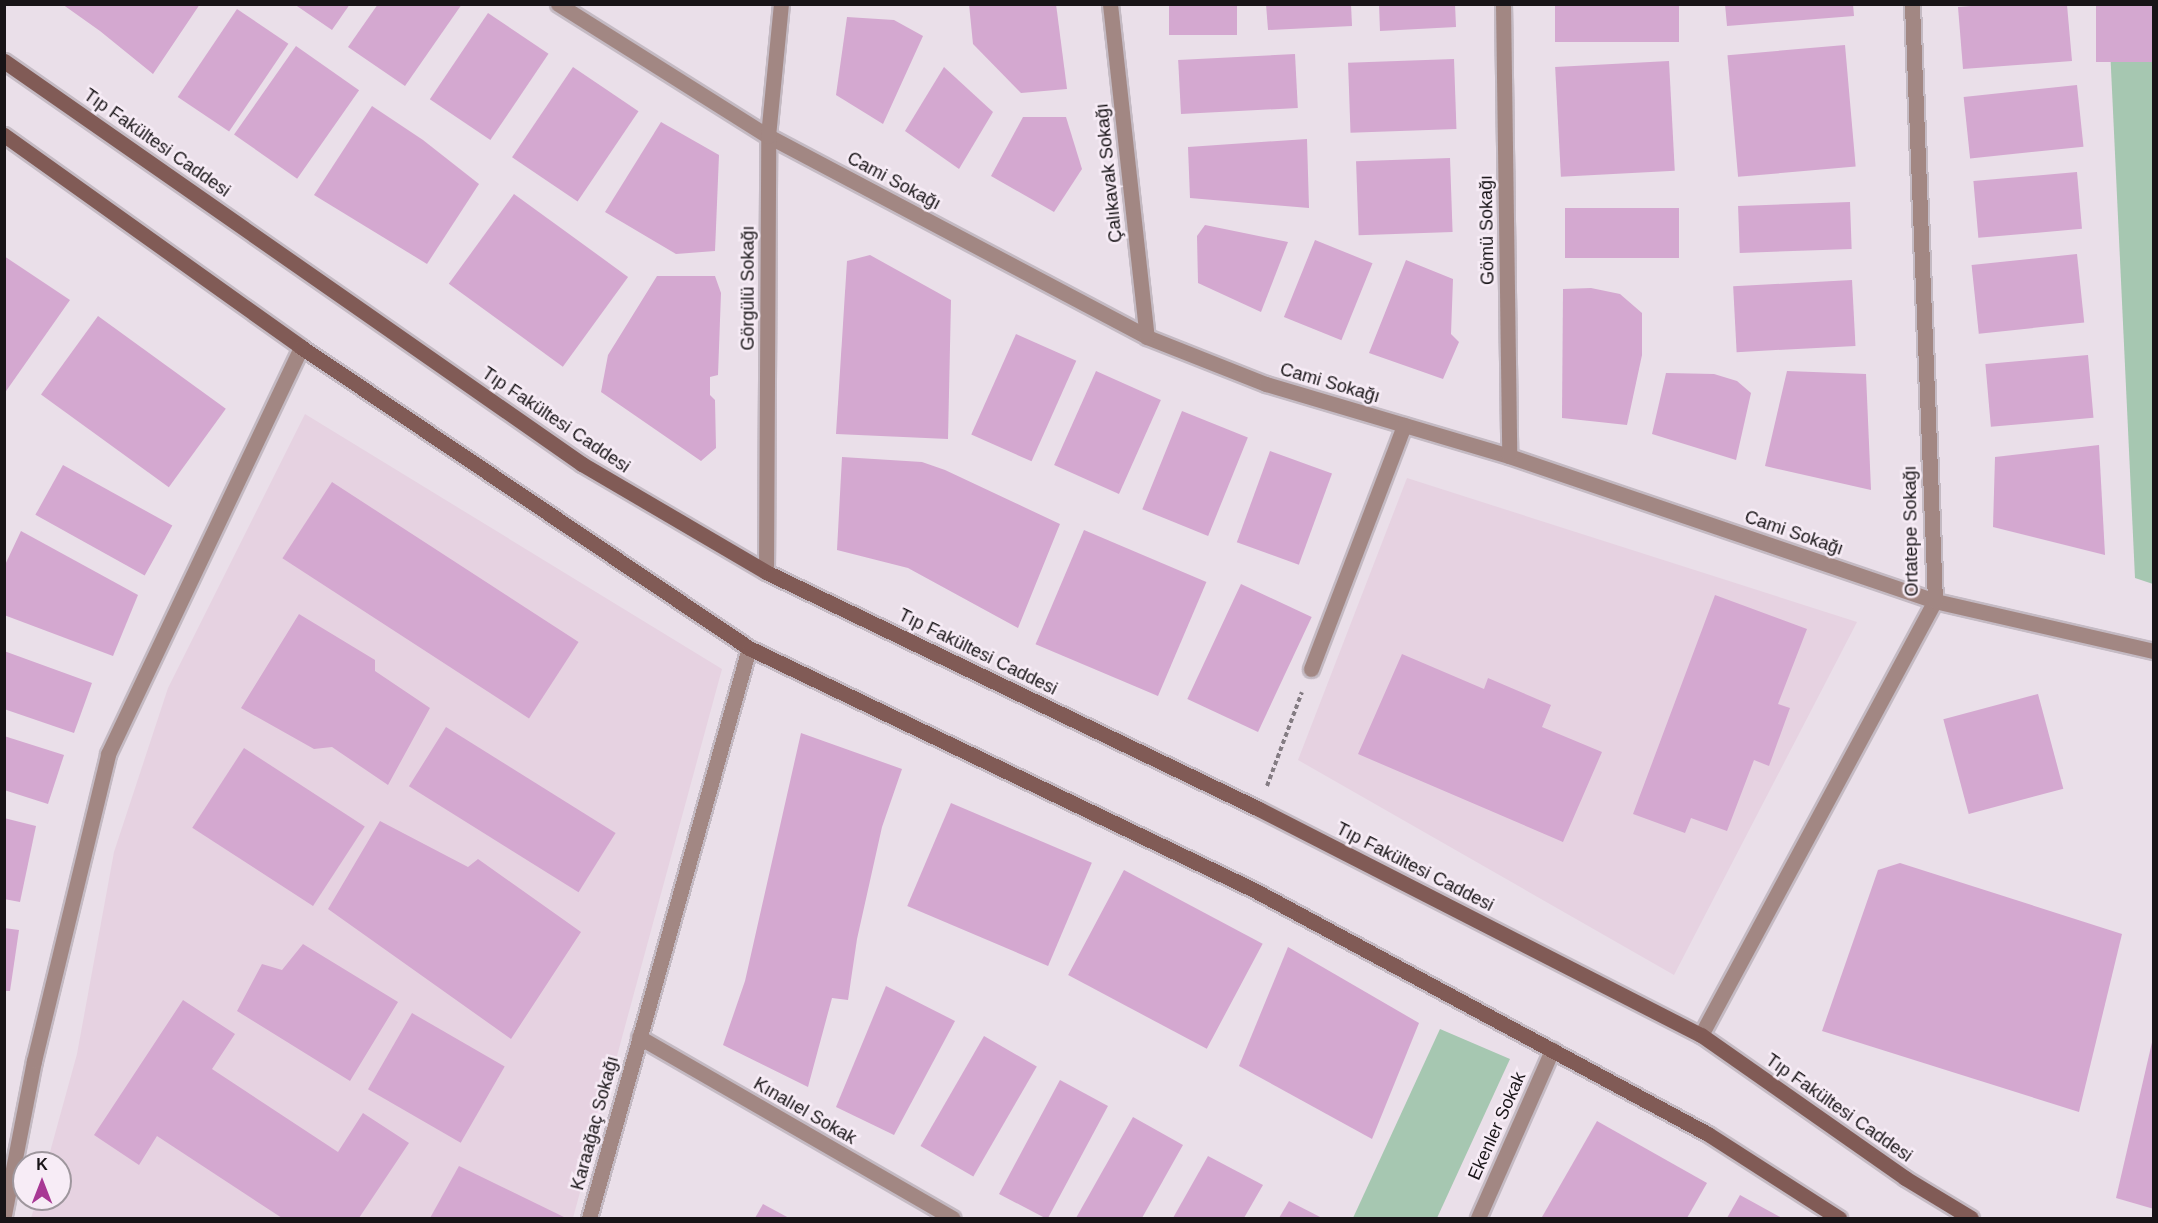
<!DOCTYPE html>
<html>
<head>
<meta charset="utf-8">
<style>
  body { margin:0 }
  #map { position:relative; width:2158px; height:1223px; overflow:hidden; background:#eadfe9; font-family:Helvetica,sans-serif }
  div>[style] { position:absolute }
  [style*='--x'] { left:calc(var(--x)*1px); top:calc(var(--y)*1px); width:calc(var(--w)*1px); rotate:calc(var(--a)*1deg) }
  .education>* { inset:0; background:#e6d2e1 }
  .green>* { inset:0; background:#a6c7b1 }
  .building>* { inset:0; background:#d4a8d0; transform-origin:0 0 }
  .path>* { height:4px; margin-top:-2px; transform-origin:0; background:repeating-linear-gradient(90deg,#847c83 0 4.5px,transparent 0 7.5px) }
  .roads { filter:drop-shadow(2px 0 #c4bac3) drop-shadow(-2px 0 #c4bac3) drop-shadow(0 2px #c4bac3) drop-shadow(0 -2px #c4bac3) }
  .street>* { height:15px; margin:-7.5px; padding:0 7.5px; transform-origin:7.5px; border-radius:7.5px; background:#a28783 }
  .secondary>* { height:15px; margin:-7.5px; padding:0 7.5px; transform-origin:7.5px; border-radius:7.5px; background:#815b56 }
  span { translate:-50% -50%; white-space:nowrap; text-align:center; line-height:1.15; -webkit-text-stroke:5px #f7ecf6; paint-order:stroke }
  .street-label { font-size:18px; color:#181417 }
  .frame { position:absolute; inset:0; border:6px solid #181417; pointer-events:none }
  .north { position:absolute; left:12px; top:1151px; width:60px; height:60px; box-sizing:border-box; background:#f7ecf6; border:2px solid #9e969d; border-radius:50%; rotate:0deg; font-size:16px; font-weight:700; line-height:24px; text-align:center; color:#181417 }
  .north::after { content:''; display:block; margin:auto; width:21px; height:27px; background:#a83894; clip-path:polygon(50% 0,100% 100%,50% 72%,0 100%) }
</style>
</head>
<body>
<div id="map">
  <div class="education">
    <div style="clip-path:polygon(305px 414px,722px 669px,573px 1218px,31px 1218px,37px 1199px,60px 1199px,60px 1163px,47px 1163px,77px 1054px,114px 852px,168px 688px)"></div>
    <div style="clip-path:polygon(1407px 478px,1857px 622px,1674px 975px,1298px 760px)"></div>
  </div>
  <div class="green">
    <div style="clip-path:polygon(2108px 5px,2153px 5px,2153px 584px,2135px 578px)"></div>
    <div style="clip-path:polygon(1440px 1029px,1510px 1059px,1437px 1218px,1353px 1218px)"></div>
  </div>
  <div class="building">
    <div style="clip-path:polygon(62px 4px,200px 4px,153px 74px,100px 31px)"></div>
    <div style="clip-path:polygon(294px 4px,350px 4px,332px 30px)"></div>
    <div style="clip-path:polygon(378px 4px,462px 4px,405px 86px,348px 47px)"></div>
    <div style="clip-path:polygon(969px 4px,1056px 4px,1067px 89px,1021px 93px,973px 44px)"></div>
    <div style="left:1169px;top:4px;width:68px;height:31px"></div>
    <div style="clip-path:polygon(1266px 4px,1351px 4px,1352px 26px,1268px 30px)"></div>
    <div style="clip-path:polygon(1379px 4px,1455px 4px,1456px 27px,1380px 31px)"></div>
    <div style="left:1555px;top:4px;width:124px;height:38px"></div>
    <div style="clip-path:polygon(1725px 4px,1853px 4px,1854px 16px,1727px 26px)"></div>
    <div style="left:2096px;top:4px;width:58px;height:58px"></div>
    <div style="clip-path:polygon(1984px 5px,2067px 5px,2072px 61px,1963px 69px,1958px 7px)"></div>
    <div style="left:237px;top:9px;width:62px;height:106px;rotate:34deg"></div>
    <div style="left:488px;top:13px;width:73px;height:104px;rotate:34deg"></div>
    <div style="clip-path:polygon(847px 17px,894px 20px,923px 36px,883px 124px,836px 95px)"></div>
    <div style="left:1845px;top:45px;width:122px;height:118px;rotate:85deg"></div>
    <div style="left:296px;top:46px;width:77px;height:108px;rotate:35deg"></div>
    <div style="left:1295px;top:54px;width:54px;height:117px;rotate:87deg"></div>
    <div style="left:1454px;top:59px;width:70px;height:106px;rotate:88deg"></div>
    <div style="left:1669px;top:61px;width:110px;height:114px;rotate:87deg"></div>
    <div style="left:573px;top:67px;width:79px;height:109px;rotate:34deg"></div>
    <div style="clip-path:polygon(944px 67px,993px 112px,959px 169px,905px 131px)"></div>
    <div style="left:2077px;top:85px;width:62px;height:114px;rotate:84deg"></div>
    <div style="clip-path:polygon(372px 106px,423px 140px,479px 184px,427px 264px,314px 195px)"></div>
    <div style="clip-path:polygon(1023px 117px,1066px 117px,1082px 169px,1054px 212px,991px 176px)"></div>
    <div style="clip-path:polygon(661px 122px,719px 155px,715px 251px,676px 254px,605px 212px)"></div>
    <div style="clip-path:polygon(1307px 139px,1309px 208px,1190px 198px,1188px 147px)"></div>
    <div style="left:1450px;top:158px;width:74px;height:94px;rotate:88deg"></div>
    <div style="left:2077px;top:172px;width:57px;height:104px;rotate:85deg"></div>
    <div style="left:514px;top:194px;width:141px;height:111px;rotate:36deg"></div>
    <div style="left:1850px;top:202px;width:47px;height:112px;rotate:88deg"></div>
    <div style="left:1565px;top:208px;width:114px;height:50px"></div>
    <div style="clip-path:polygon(1205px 225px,1288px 242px,1261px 312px,1198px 283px,1197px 236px)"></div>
    <div style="left:1315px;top:240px;width:62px;height:83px;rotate:22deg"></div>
    <div style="left:2077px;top:254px;width:69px;height:106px;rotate:84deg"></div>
    <div style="clip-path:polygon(870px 255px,951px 300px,948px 439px,836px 434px,847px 261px)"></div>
    <div style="clip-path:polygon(4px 256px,70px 300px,4px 394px)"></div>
    <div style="clip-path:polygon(1406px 260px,1453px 279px,1451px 334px,1459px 342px,1443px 379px,1369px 353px)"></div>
    <div style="clip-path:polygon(657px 276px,715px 276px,721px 293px,718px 375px,710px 377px,710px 395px,715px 400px,716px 448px,701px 461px,601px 392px,608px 355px)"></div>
    <div style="left:1852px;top:280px;width:66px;height:119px;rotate:87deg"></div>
    <div style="clip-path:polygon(1591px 288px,1620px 294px,1642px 313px,1642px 355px,1627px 425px,1562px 418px,1563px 289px)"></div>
    <div style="left:98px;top:316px;width:158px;height:97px;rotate:36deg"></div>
    <div style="left:1016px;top:334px;width:66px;height:110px;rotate:24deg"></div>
    <div style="left:2088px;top:355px;width:63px;height:103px;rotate:85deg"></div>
    <div style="left:1096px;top:371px;width:71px;height:103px;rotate:24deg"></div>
    <div style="clip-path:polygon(1787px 371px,1866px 374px,1871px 490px,1765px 466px)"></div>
    <div style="clip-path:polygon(1666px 373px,1714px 374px,1737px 381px,1751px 393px,1736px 460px,1652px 434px)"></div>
    <div style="left:1182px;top:411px;width:71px;height:106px;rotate:22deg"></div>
    <div style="clip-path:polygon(2099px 445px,2105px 555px,1993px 527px,1995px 457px)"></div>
    <div style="left:1270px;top:451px;width:66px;height:97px;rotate:20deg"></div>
    <div style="clip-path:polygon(842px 457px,922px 462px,945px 470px,1060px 524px,1018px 628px,908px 568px,837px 550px)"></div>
    <div style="left:63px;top:465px;width:125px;height:57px;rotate:29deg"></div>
    <div style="left:332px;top:482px;width:294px;height:91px;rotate:33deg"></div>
    <div style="left:1084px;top:530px;width:133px;height:124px;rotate:23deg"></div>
    <div style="clip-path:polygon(21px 531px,138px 595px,113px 656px,4px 615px,4px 567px)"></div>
    <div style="left:1241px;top:584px;width:78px;height:127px;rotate:25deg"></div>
    <div style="clip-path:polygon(1715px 595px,1807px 629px,1778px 704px,1790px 708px,1769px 766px,1754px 760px,1727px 831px,1691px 818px,1685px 833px,1633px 814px)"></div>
    <div style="clip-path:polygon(299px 614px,375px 660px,375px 671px,430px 708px,388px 785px,332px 747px,314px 749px,241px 708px)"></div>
    <div style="clip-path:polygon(4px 651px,92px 683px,74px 733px,4px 709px)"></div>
    <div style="clip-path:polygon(1402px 654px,1484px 689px,1488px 678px,1551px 705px,1542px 727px,1602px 752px,1563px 842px,1358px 754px)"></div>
    <div style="left:2038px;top:694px;width:98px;height:98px;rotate:75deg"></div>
    <div style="left:446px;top:727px;width:200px;height:70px;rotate:32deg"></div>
    <div style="clip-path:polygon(801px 733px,902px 769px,882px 827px,857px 939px,848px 1000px,832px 998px,808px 1087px,723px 1045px,745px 981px)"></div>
    <div style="clip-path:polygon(4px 736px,64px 755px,48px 804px,4px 790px)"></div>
    <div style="left:244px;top:748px;width:144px;height:95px;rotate:33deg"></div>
    <div style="left:951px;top:803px;width:153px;height:112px;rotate:23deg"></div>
    <div style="clip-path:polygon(4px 818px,36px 826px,20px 902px,4px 899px)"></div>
    <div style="clip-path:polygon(380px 821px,468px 867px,478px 859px,581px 932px,511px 1039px,328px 909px)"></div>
    <div style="clip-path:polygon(1900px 863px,2122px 934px,2079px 1112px,1822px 1031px,1878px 870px)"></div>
    <div style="left:1124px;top:870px;width:157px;height:119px;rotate:28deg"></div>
    <div style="clip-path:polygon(4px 928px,19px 930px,10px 991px,4px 991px)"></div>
    <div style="clip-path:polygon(303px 944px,398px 1002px,350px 1081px,237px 1011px,262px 964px,282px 970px)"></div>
    <div style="clip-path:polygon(1288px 947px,1419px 1023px,1372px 1139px,1239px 1066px)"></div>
    <div style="clip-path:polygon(886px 986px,955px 1021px,894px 1135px,836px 1107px)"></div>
    <div style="clip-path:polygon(183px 1000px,235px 1034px,212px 1069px,338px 1152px,363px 1113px,409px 1143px,359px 1218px,282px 1218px,157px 1136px,139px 1165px,94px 1135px)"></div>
    <div style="left:412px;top:1013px;width:107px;height:88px;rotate:30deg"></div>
    <div style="left:984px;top:1036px;width:61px;height:127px;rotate:30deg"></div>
    <div style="clip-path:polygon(2153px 1038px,2154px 1038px,2154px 1209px,2116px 1198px)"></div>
    <div style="clip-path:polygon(1060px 1080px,1108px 1106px,1048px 1218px,1045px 1218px,999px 1194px)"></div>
    <div style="clip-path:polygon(1133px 1117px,1183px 1145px,1142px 1218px,1076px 1218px)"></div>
    <div style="clip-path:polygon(1597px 1121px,1707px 1183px,1687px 1218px,1542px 1217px)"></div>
    <div style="clip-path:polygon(1208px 1156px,1263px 1185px,1244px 1218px,1173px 1218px)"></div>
    <div style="clip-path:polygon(459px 1166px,566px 1218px,430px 1218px)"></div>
    <div style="clip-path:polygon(1740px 1195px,1782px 1218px,1727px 1218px)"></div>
    <div style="clip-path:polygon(1289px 1201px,1322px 1218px,1279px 1218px)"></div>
    <div style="clip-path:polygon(763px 1204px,789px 1218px,755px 1218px)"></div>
  </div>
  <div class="path">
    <div style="--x:1267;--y:786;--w:100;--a:-69.6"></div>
  </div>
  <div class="roads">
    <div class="street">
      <div style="--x:558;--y:4;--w:248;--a:32.2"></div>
      <div style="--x:768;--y:136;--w:429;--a:27.9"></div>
      <div style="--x:1147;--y:337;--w:128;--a:21.6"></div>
      <div style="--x:1266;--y:384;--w:253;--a:16.5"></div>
      <div style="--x:1509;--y:456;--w:450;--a:18.8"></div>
      <div style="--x:1935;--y:601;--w:225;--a:12.9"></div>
      <div style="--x:1110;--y:4;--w:335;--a:83.7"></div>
      <div style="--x:1503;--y:4;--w:452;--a:89.2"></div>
      <div style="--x:766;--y:572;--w:436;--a:-89.7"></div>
      <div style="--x:768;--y:136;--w:133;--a:-84.4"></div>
      <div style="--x:1311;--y:669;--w:261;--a:-69.1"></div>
      <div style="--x:1701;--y:1035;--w:493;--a:-61.7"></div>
      <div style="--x:1935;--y:601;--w:597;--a:-92.21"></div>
      <div style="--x:639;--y:1037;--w:362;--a:30"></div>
      <div style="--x:4;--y:1215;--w:157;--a:-79"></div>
      <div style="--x:34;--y:1061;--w:316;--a:-76.4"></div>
      <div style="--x:108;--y:754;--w:450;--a:-64.6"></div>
      <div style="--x:589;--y:1218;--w:592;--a:-74.32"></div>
      <div style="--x:1478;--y:1218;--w:184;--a:-66.2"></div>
    </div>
    <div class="secondary">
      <div style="--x:4;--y:61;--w:705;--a:34.89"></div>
      <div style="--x:582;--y:464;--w:213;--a:30.4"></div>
      <div style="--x:766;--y:572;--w:547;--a:25.68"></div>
      <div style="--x:1259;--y:809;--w:496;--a:27.1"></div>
      <div style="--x:1701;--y:1035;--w:249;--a:35"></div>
      <div style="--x:1905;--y:1178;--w:77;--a:31.2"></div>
      <div style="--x:4;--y:135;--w:365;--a:35.5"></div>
      <div style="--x:301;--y:347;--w:540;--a:33.9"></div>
      <div style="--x:749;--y:648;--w:560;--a:25.6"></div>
      <div style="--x:1254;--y:890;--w:515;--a:28.26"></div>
      <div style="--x:1708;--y:1134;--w:156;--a:32.7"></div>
    </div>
  </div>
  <div class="street-label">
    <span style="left:157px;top:143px;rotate:35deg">Tıp Fakültesi Caddesi</span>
    <span style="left:1109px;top:173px;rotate:-96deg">Çalıkavak Sokağı</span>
    <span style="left:894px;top:181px;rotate:28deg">Cami Sokağı</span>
    <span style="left:1487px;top:230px;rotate:-91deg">Gömü Sokağı</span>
    <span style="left:748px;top:288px;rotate:-90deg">Görgülü Sokağı</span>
    <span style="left:1330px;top:383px;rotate:16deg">Cami Sokağı</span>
    <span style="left:556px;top:420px;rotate:34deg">Tıp Fakültesi Caddesi</span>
    <span style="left:1911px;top:531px;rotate:-91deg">Ortatepe Sokağı</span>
    <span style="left:1794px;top:533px;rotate:19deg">Cami Sokağı</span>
    <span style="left:978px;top:652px;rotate:26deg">Tıp Fakültesi Caddesi</span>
    <span style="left:1415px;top:867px;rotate:27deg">Tıp Fakültesi Caddesi</span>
    <span style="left:1839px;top:1108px;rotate:35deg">Tıp Fakültesi Caddesi</span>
    <span style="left:805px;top:1111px;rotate:30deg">Kınalıel Sokak</span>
    <span style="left:595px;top:1123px;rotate:-75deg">Karaağaç Sokağı</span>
    <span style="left:1497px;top:1126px;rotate:-66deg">Ekenler Sokak</span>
  </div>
  <div class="frame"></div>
  <div class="north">K</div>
</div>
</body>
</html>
